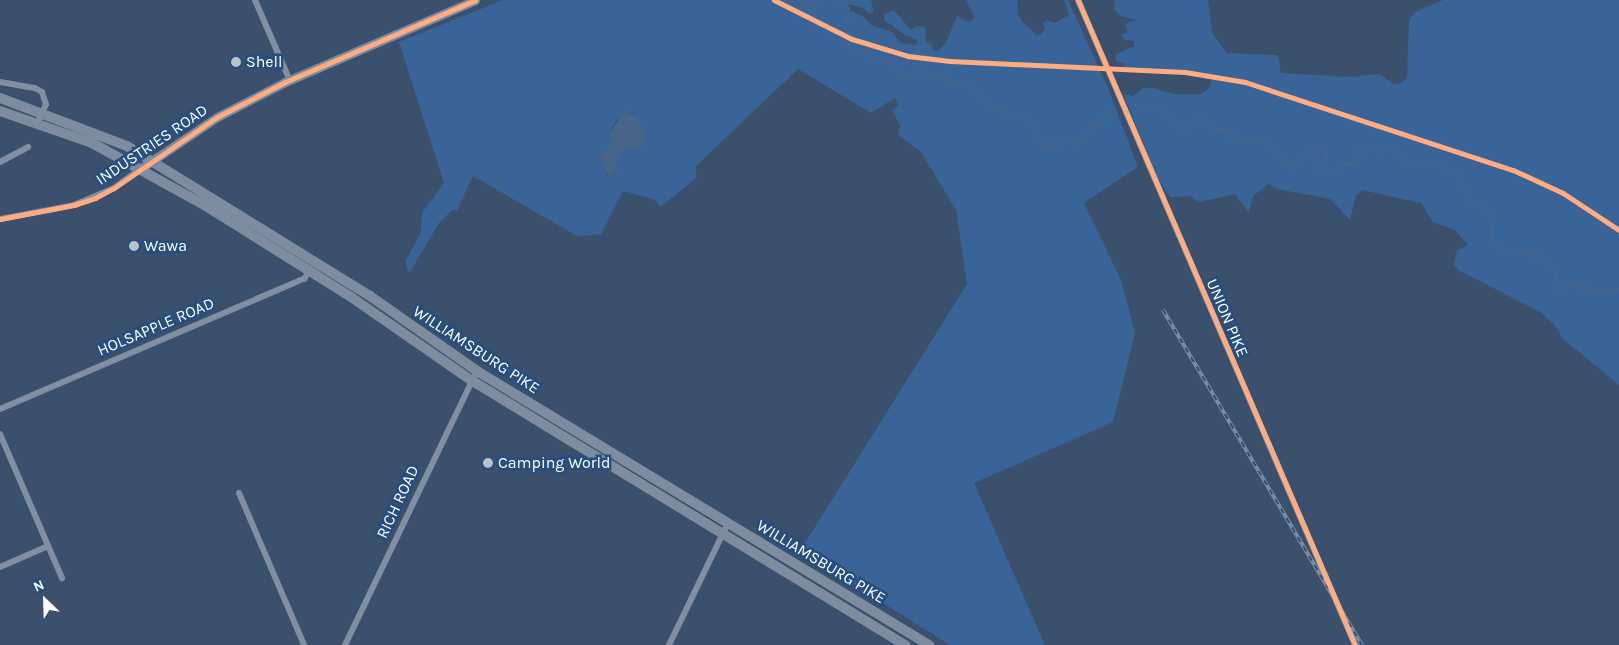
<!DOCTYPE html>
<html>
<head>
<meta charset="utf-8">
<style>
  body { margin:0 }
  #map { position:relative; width:1619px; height:645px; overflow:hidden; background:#3a506c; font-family:Karla,sans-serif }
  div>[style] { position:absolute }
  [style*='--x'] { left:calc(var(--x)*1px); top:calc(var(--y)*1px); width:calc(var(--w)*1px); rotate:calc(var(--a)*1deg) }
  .green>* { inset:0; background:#396498 }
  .water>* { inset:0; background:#476588 }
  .stream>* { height:2px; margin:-1px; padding:0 1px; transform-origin:1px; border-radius:1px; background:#476588 }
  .street>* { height:6px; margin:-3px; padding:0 3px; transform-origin:3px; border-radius:3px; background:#8090a2 }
  .secondary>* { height:9px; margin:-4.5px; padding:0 4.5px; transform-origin:4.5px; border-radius:4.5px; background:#7b8b9f }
  .primary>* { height:10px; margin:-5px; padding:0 5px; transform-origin:5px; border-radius:5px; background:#7e8ca0 }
  .rail>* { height:4px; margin-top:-2px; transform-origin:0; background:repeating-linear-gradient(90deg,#254e81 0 5.5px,#8190a2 0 11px); box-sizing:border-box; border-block:1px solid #8190a2 }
  .cycleway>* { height:5px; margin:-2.5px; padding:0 2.5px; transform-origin:2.5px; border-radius:2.5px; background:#ffac80 }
  .dots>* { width:14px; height:14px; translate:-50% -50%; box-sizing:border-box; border:2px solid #254e81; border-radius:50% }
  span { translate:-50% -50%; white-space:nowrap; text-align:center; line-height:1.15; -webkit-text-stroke:5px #254e81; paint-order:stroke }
  .poi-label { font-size:16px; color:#fff }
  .left { translate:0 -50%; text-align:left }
  .street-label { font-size:16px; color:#fff }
  .north { position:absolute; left:20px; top:575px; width:50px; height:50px; -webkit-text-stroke:4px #254e81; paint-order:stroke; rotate:336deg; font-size:14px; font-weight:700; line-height:20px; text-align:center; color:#fff }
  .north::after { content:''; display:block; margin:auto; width:18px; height:22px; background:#fff; clip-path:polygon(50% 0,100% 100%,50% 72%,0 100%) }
</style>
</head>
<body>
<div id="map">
  <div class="green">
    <div style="clip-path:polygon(evenodd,503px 0,871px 0,874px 12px,870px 14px,862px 7px,849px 5px,847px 9px,863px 16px,871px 25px,892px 32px,901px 43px,917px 45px,917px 40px,905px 35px,884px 20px,884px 14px,894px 10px,911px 30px,917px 26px,925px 27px,926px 42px,932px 45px,933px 51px,937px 51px,945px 45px,957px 16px,969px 22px,975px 18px,966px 0,1018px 0,1017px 13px,1022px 21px,1038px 36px,1045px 30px,1043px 23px,1047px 20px,1055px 23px,1069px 15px,1064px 0,1068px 0,1108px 88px,1138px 167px,1084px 203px,1121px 280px,1135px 333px,1113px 422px,974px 483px,1045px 645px,950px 645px,800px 551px,967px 284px,956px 210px,921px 152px,898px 135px,900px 125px,892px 111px,898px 104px,895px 98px,871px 113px,798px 69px,695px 167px,697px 177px,661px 207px,654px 199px,623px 191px,601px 234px,577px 236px,473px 176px,457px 210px,452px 210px,439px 223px,410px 272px,407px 270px,406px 260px,421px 232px,422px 213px,444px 183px,399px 42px,503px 0,631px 113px,637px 116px,645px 144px,637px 150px,630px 148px,618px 156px,617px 167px,621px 174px,616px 170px,608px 177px,601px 164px,613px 141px,609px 137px,610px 131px,618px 118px,631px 113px)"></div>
    <div style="clip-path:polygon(1115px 0,1208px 0,1212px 33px,1227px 53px,1278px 55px,1281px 73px,1351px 77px,1379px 74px,1394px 84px,1400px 84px,1407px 78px,1409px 20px,1415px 12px,1443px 0,1619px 0,1619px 385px,1563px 339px,1555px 325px,1540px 312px,1458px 270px,1454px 264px,1457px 250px,1468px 245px,1455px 230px,1433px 222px,1421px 203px,1362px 190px,1356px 195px,1350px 220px,1330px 199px,1277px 189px,1269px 184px,1253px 196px,1249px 213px,1235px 194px,1199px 202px,1190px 196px,1170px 197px,1158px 179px,1123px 94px,1133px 96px,1143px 88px,1153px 88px,1173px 94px,1201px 94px,1210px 87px,1212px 75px,1123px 68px,1124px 63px,1116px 61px,1115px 55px,1134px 46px,1134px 41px,1125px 40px,1121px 35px,1128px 32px,1125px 24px,1136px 20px,1120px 16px,1114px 9px)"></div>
  </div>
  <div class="water">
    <div style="clip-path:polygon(624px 111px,637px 116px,646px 143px,639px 150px,630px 148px,618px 156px,617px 167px,621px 174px,619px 175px,616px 170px,609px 177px,601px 164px,602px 154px,612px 143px,609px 134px)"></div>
  </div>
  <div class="stream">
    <div style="--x:797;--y:0;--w:4;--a:45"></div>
    <div style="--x:800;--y:3;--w:7;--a:-16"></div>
    <div style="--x:807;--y:1;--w:14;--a:54"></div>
    <div style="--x:815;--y:12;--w:12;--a:-85"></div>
    <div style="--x:834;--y:0;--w:17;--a:28"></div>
    <div style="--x:849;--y:8;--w:22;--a:98"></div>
    <div style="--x:843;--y:39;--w:21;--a:47"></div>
    <div style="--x:857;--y:54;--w:11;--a:-5"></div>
    <div style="--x:868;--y:53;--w:8;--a:50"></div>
    <div style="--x:873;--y:59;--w:19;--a:12"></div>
    <div style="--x:892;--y:63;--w:19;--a:54"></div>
    <div style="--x:903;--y:78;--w:12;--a:-9"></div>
    <div style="--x:915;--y:76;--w:7;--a:-45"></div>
    <div style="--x:920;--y:71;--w:15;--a:23"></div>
    <div style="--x:934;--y:77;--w:14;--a:-4"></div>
    <div style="--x:948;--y:76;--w:5;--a:68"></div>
    <div style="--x:950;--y:81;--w:18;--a:9"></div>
    <div style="--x:968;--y:84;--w:30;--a:48"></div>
    <div style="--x:988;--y:106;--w:31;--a:22"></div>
    <div style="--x:1017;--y:118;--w:11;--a:0"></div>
    <div style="--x:1028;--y:118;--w:38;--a:61"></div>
    <div style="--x:1046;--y:151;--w:4;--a:0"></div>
    <div style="--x:1050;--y:151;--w:12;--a:-48"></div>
    <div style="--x:1134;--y:106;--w:20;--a:3"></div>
    <div style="--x:1154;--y:107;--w:41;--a:36"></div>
    <div style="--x:1187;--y:131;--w:13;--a:-58"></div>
    <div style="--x:1194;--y:120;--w:10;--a:-17"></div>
    <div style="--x:1204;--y:117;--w:14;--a:54"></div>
    <div style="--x:1212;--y:128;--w:14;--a:8"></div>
    <div style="--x:1226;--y:130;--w:17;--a:45"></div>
    <div style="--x:1238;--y:142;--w:11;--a:-15"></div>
    <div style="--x:1249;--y:139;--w:11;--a:5"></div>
    <div style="--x:1260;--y:140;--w:16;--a:35"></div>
    <div style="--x:1273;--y:149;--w:25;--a:48"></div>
    <div style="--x:1290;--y:168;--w:18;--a:-49"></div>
    <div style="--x:1302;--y:154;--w:23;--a:-13"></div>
    <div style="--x:1324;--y:149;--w:8;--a:67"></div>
    <div style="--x:1327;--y:156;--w:16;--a:120"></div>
    <div style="--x:1319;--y:170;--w:13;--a:18"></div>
    <div style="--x:1331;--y:174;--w:18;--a:-34"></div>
    <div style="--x:1346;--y:164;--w:9;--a:0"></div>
    <div style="--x:1355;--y:164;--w:17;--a:-65"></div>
    <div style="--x:1362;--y:149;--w:13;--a:-4"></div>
    <div style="--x:1375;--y:148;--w:6;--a:39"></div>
    <div style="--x:1380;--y:152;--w:10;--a:-17"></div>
    <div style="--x:1390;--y:149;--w:22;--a:43"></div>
    <div style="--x:1406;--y:164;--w:33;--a:5"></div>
    <div style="--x:1439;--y:167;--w:20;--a:18"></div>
    <div style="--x:1458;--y:173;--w:34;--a:63"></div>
    <div style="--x:1473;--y:203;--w:12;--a:31"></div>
    <div style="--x:1483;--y:209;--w:15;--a:53"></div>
    <div style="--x:1492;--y:221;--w:17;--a:93"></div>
    <div style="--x:1491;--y:238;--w:13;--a:58"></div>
    <div style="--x:1498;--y:249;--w:35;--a:7"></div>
    <div style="--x:1533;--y:253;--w:31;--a:40"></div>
    <div style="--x:1557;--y:273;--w:8;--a:97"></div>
    <div style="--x:1556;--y:281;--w:8;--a:60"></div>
    <div style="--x:1560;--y:288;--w:13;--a:-13"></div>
    <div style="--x:1573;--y:285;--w:30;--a:14"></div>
    <div style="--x:1602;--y:292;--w:17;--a:-10"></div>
    <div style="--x:1066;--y:137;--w:13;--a:32"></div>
    <div style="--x:1077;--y:144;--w:5;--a:-11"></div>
    <div style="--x:1082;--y:143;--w:18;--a:-63"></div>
    <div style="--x:1090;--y:127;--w:11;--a:-15"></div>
    <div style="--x:1101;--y:124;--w:17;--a:-50"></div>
  </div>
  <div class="street">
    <div style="--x:255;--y:0;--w:88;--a:66.6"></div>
    <div style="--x:1078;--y:0;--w:702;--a:66.76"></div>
    <div style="--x:0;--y:82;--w:36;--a:10"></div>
    <div style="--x:35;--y:88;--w:8;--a:30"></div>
    <div style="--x:42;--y:92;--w:13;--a:72"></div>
    <div style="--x:46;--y:104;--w:22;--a:114"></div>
    <div style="--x:0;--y:162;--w:32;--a:-28"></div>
    <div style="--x:0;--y:219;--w:75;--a:-10.7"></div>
    <div style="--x:74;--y:205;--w:43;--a:-23"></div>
    <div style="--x:114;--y:188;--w:32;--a:-36"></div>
    <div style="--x:0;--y:409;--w:331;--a:-23.2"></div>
    <div style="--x:304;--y:279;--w:12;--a:-55"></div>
    <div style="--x:0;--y:434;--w:157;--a:66.7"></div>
    <div style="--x:239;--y:493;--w:165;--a:66.8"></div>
    <div style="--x:0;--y:567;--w:52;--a:-23.6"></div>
    <div style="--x:345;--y:645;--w:304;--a:-64.3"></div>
    <div style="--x:669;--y:645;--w:136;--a:-64.2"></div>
  </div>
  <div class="secondary">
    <div style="--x:140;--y:169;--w:93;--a:-34"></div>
    <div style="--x:217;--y:117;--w:76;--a:-27.2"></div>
    <div style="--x:285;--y:82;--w:207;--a:-23.3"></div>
  </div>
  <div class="primary">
    <div style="--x:0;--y:98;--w:136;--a:20.7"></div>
    <div style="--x:127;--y:146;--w:286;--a:31.7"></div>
    <div style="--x:370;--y:296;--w:131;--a:35"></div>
    <div style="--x:477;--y:371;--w:529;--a:31.22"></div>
    <div style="--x:0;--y:111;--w:97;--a:19.2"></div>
    <div style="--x:92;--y:143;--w:130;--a:28.9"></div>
    <div style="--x:206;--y:206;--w:171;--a:32.1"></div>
    <div style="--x:351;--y:297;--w:146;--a:34.7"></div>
    <div style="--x:471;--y:380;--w:509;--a:31.41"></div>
  </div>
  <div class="rail">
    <div style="--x:1163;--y:310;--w:390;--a:59.3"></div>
  </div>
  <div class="cycleway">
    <div style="--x:774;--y:0;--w:87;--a:26.6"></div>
    <div style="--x:852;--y:39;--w:59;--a:16.9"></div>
    <div style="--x:908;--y:56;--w:42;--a:6.8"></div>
    <div style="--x:950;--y:61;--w:235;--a:2.7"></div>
    <div style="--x:1185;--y:72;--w:61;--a:9.5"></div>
    <div style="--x:1245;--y:82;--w:282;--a:18.2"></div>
    <div style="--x:1513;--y:170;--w:55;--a:24.7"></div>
    <div style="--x:1563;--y:193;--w:67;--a:33.5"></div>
    <div style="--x:1078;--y:0;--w:702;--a:66.76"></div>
    <div style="--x:0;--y:219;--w:75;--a:-10.7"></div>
    <div style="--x:74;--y:205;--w:22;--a:-18"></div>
    <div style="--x:95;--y:198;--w:21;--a:-28"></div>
    <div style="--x:114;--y:188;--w:125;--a:-34.6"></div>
    <div style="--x:217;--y:117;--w:76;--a:-27.2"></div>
    <div style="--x:285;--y:82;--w:207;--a:-23.3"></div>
  </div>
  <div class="dots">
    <div style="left:236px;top:62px;background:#bac2cc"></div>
    <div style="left:134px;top:246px;background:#bac2cc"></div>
    <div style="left:488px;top:463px;background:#bac2cc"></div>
  </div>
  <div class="poi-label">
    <span class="left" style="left:246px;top:62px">Shell</span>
    <span class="left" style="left:144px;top:246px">Wawa</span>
    <span class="left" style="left:498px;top:463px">Camping World</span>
  </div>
  <div class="street-label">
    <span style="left:152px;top:145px;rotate:-34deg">INDUSTRIES ROAD</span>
    <span style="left:1227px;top:318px;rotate:67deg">UNION PIKE</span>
    <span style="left:156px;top:327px;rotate:-23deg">HOLSAPPLE ROAD</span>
    <span style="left:476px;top:350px;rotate:33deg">WILLIAMSBURG PIKE</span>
    <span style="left:398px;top:502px;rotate:-65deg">RICH ROAD</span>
    <span style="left:821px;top:562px;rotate:31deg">WILLIAMSBURG PIKE</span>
  </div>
  <div class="north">N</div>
</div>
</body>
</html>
